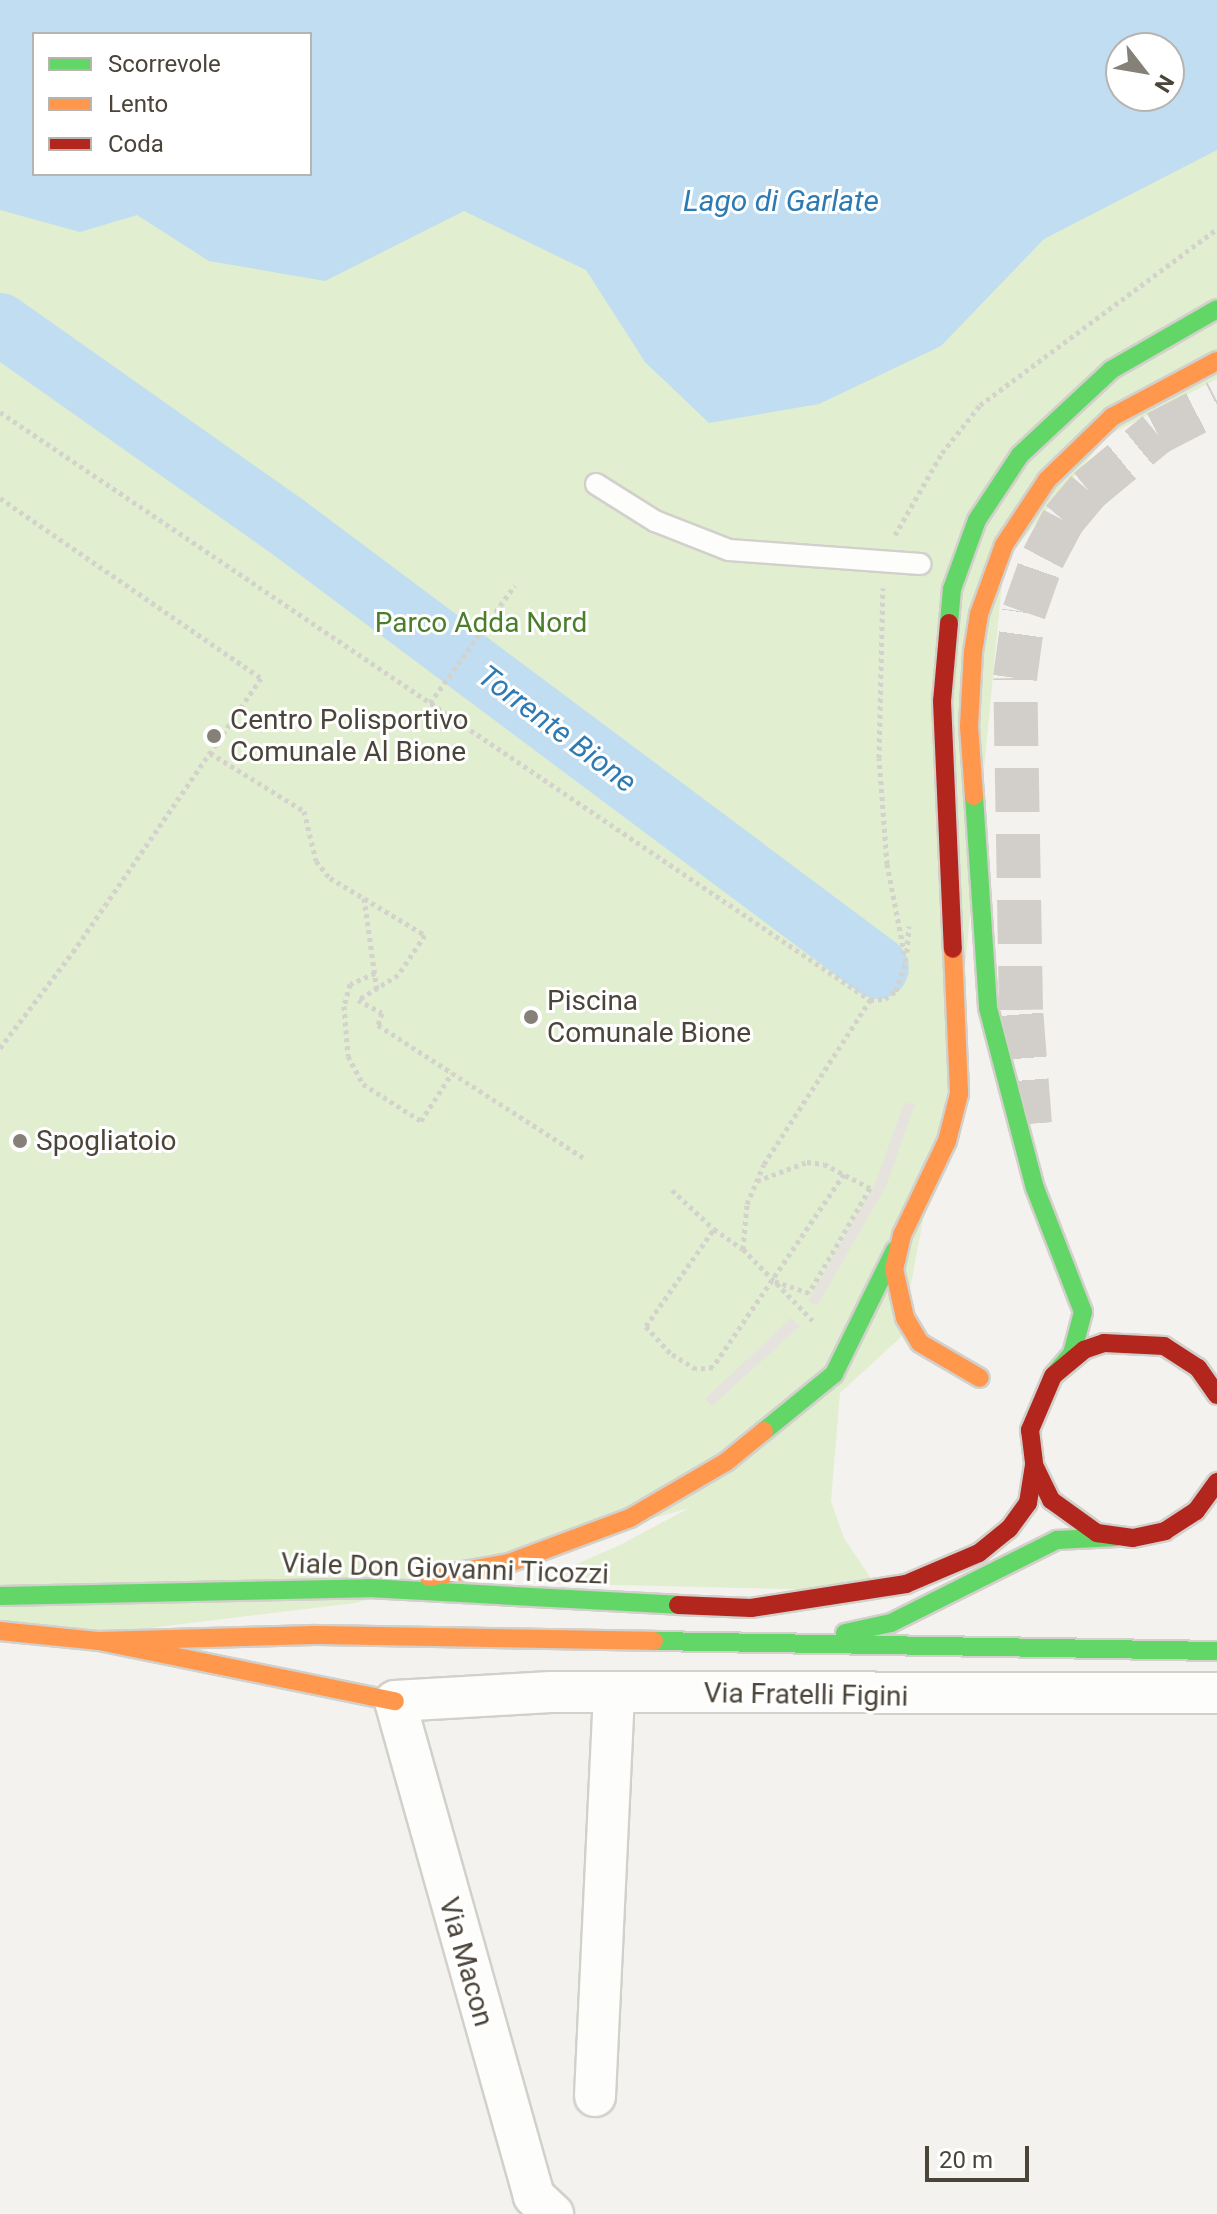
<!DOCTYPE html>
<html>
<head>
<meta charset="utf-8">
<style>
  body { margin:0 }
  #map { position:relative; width:1217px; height:2214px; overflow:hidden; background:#f4f2ee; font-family:Roboto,sans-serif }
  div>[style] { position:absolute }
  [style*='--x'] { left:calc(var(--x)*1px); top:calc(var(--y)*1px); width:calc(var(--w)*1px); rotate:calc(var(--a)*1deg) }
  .green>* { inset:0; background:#e1eecf }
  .parking>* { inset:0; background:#e6e3df }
  .water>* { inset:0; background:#c0ddf1 }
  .river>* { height:62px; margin:-31px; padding:0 31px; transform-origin:31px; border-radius:31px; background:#c0ddf1 }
  .highway-tunnel>* { height:44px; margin-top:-22px; transform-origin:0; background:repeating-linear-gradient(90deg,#d2cfca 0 44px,transparent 0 66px) }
  .path>* { height:5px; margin-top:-2.5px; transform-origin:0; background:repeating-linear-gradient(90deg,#d3d2cc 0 4px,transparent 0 8px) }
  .roads { filter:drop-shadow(2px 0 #d2d0cb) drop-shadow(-2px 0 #d2d0cb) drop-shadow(0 2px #d2d0cb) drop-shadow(0 -2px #d2d0cb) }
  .lane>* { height:20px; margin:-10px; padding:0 10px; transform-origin:10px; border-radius:10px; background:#fdfdfc }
  .street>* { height:40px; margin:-20px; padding:0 20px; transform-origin:20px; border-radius:20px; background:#fdfdfc }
  .fast>* { height:18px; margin:-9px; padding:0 9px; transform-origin:9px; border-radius:9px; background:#63d668 }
  .slow>* { height:18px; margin:-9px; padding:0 9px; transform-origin:9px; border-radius:9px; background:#ff974d }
  .jam>* { height:18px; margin:-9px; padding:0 9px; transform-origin:9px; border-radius:9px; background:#b3261e }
  .dots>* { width:22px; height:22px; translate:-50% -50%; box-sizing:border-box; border:4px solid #fff; border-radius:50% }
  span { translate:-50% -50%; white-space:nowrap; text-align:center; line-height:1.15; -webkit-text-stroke:6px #fff; paint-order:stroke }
  .park-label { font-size:28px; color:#4a7f2a }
  .poi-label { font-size:28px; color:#4b4439 }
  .left { translate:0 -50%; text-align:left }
  .street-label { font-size:28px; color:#4b4439 }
  .water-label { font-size:30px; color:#2e7ab2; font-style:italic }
  .legend { position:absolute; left:32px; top:32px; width:280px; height:144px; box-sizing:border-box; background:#fff; border:2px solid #b7b4b0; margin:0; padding:10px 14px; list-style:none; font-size:24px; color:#4b4439 }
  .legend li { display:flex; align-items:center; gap:16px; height:40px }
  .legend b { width:40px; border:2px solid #b7b4b0 }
  .north { position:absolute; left:1105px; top:32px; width:80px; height:80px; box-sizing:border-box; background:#fff; border:2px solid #b7b4b0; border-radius:50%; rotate:121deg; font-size:22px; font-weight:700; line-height:32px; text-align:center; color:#4b4439 }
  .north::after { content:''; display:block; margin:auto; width:28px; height:36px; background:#868178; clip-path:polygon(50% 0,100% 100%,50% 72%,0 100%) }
  .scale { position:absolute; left:925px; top:2146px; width:104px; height:36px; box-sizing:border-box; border:4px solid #4b4439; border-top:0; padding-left:10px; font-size:24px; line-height:28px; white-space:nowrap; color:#4b4439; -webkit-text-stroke:6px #fff; paint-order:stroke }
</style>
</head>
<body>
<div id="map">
  <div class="green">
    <div style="clip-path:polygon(evenodd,0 0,1217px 0,1217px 379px,1107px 436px,1004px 562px,959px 1029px,901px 1337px,840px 1393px,831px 1501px,844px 1538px,874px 1583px,870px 1591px,533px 1583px,620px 1545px,689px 1508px,355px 1603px,92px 1635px,0 1637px,0 0,34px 34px,310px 34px,310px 174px,34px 174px,34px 34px,0 0,1121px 48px,1169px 48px,1169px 96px,1121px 96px,1121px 48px)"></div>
  </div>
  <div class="parking">
    <div style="clip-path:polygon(904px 1103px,915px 1104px,886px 1186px,817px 1306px,808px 1301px,875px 1184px)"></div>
    <div style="clip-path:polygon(791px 1318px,800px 1326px,712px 1406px,705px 1399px)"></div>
  </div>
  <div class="water">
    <div style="clip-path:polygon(evenodd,0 0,1217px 0,1217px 150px,1044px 239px,941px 346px,819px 404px,709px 423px,645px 362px,586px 270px,464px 211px,325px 281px,209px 261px,137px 215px,80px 232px,0 210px,0 0,34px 34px,310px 34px,310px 174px,34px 174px,34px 34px,0 0,1121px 48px,1169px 48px,1169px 96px,1121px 96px,1121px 48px)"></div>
  </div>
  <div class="river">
    <div style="--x:0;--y:324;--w:349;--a:35.2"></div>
    <div style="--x:285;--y:525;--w:740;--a:36.76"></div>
  </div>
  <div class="highway-tunnel">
    <div style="--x:1030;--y:1124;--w:114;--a:-94.5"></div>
    <div style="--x:1021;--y:1010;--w:332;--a:-91"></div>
    <div style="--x:1015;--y:678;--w:67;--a:-82.2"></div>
    <div style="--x:1024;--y:612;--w:57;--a:-70.6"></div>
    <div style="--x:1043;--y:558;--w:43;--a:-62.2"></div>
    <div style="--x:1063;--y:520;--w:39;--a:-50"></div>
    <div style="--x:1088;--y:490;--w:89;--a:-39.6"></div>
    <div style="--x:1157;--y:433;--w:68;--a:-27.3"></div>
  </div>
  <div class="path">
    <div style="--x:0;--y:412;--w:1050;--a:34.05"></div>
    <div style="--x:870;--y:1000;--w:15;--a:-4"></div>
    <div style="--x:885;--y:999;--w:14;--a:-36"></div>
    <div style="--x:896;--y:991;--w:31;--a:-71"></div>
    <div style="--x:906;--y:962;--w:100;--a:-101"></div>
    <div style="--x:887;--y:864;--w:106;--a:-94.3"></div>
    <div style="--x:879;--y:758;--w:170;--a:-88.7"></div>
    <div style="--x:0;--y:498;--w:317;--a:34.6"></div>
    <div style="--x:261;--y:678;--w:91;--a:124.2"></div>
    <div style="--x:210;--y:753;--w:110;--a:31.7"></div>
    <div style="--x:304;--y:811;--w:51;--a:76.5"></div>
    <div style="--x:316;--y:861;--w:22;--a:51"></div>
    <div style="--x:330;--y:878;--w:111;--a:31"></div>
    <div style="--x:425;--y:935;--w:48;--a:124"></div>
    <div style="--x:398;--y:975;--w:47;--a:148"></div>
    <div style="--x:358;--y:1000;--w:27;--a:28"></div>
    <div style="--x:382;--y:1013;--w:13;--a:108"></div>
    <div style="--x:378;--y:1025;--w:88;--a:33"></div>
    <div style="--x:895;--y:535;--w:95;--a:-60.2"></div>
    <div style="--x:942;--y:453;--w:61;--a:-51.6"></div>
    <div style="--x:980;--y:405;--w:295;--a:-36.6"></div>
    <div style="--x:430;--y:703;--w:145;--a:-54.2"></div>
    <div style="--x:364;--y:898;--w:93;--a:82"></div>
    <div style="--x:907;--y:952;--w:26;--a:-86"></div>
    <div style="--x:375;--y:973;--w:27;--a:156"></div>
    <div style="--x:350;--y:984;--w:23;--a:105"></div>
    <div style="--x:344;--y:1006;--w:50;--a:85.4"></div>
    <div style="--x:348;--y:1056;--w:32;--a:62"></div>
    <div style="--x:363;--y:1084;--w:69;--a:32.5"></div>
    <div style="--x:421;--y:1121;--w:57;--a:-57.1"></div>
    <div style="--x:452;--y:1073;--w:157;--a:32.8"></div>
    <div style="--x:0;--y:1048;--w:121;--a:-52.8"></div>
    <div style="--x:73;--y:952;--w:242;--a:-55.5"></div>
    <div style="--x:844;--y:1174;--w:233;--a:124.2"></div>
    <div style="--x:713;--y:1367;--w:17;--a:173"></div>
    <div style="--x:696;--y:1369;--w:31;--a:-148"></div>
    <div style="--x:670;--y:1353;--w:36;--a:-132"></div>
    <div style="--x:646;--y:1326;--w:118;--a:-55"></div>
    <div style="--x:714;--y:1229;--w:35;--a:35"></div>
    <div style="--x:743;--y:1249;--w:45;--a:-84.9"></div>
    <div style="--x:747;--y:1204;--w:43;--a:-67"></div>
    <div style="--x:764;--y:1164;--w:195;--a:-57.1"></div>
    <div style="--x:757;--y:1181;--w:53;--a:-20.8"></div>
    <div style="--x:807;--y:1162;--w:17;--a:7"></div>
    <div style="--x:824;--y:1164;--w:52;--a:27.6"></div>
    <div style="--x:870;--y:1188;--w:121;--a:120.2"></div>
    <div style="--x:809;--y:1293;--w:37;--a:-161"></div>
    <div style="--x:672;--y:1190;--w:57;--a:42.9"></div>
    <div style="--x:743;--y:1249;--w:103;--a:45.8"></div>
  </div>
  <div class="roads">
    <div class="lane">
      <div style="--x:596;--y:484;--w:70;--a:32.1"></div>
      <div style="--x:655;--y:521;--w:79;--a:21.4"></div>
      <div style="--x:729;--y:550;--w:192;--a:4.2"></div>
    </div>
    <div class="street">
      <div style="--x:595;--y:2096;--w:403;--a:-87.3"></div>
      <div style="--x:553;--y:2214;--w:26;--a:-137"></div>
      <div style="--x:534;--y:2196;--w:514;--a:-105.69"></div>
      <div style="--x:395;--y:1701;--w:156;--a:-3.3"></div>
      <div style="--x:551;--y:1692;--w:666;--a:0.09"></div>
    </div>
    <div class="fast">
      <div style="--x:949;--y:623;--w:34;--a:-85"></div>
      <div style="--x:952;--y:589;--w:73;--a:-70.1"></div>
      <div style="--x:977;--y:520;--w:78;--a:-56.5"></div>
      <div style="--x:1020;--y:455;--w:125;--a:-43"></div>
      <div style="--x:1111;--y:370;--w:122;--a:-29.9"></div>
      <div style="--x:974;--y:796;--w:212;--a:86.2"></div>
      <div style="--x:988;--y:1008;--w:186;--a:75.4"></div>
      <div style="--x:1035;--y:1188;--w:133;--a:68.8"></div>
      <div style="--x:1083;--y:1312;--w:43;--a:104.7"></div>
      <div style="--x:1072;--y:1354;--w:29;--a:131"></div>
      <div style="--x:764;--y:1431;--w:90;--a:-39.2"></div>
      <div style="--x:834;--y:1374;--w:138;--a:-63.8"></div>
      <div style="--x:0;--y:1596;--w:368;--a:-1.2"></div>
      <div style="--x:368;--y:1588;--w:310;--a:3.1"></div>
      <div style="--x:845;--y:1633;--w:47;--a:-12.3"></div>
      <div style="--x:891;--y:1623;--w:186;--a:-26.6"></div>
      <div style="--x:1057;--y:1540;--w:59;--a:-2.9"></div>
      <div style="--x:654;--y:1641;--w:563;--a:1.02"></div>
    </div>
    <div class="slow">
      <div style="--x:974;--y:796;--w:70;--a:-94.1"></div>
      <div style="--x:969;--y:726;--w:74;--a:-86.9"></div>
      <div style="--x:973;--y:652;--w:38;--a:-81"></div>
      <div style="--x:979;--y:614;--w:73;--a:-70.1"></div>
      <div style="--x:1004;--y:545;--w:78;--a:-56.5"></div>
      <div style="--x:1047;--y:480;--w:91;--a:-44.1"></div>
      <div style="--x:1112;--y:417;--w:119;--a:-28.1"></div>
      <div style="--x:953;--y:949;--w:145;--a:87.6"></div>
      <div style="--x:959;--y:1094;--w:49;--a:104.3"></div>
      <div style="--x:947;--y:1141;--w:104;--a:115.6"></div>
      <div style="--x:902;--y:1235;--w:35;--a:103"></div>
      <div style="--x:894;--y:1269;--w:50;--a:77.3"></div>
      <div style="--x:905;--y:1318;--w:29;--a:59"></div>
      <div style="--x:920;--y:1343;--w:69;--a:30.3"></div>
      <div style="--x:429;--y:1577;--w:81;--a:-9.9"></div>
      <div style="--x:509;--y:1563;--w:129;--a:-20.4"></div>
      <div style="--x:630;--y:1518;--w:111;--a:-30.3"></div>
      <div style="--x:726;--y:1462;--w:49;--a:-39.2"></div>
      <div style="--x:0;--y:1631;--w:100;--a:5.8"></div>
      <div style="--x:99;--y:1641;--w:302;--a:11.5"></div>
      <div style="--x:99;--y:1641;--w:215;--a:-1.6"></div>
      <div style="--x:314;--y:1635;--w:340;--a:1"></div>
    </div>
    <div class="jam">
      <div style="--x:949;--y:623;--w:78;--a:95.1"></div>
      <div style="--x:942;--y:701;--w:248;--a:87.5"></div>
      <div style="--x:1217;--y:1395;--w:33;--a:-125"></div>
      <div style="--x:1198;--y:1368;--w:40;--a:-147.1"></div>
      <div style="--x:1164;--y:1346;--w:60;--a:-177.1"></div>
      <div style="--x:1104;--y:1343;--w:21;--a:161"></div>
      <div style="--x:1084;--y:1350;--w:40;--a:140"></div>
      <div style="--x:1053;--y:1376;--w:59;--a:113.1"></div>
      <div style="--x:1030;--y:1430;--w:35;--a:83"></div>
      <div style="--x:1034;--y:1465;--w:39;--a:64"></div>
      <div style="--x:1051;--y:1500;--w:57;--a:35.7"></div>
      <div style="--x:1097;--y:1533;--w:36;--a:8"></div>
      <div style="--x:1133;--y:1538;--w:33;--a:-12"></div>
      <div style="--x:1165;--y:1531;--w:37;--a:-33"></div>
      <div style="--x:1196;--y:1511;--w:36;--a:-54"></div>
      <div style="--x:678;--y:1605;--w:73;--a:2.4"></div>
      <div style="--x:751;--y:1608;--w:157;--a:-8.8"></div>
      <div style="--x:906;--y:1584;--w:79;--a:-23"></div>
      <div style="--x:979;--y:1553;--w:38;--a:-39"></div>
      <div style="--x:1009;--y:1529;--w:32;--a:-54"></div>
      <div style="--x:1028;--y:1503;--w:38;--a:-81"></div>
    </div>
  </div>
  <div class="dots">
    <div style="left:214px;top:736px;background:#868178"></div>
    <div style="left:531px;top:1017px;background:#868178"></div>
    <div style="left:20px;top:1141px;background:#868178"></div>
  </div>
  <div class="park-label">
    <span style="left:481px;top:623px">Parco Adda Nord</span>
  </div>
  <div class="poi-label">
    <span class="left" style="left:230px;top:736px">Centro Polisportivo<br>Comunale Al Bione</span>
    <span class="left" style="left:547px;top:1017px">Piscina<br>Comunale Bione</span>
    <span class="left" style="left:36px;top:1141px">Spogliatoio</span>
  </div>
  <div class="street-label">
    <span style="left:445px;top:1569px;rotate:2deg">Viale Don Giovanni Ticozzi</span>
    <span style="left:806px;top:1695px;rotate:1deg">Via Fratelli Figini</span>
    <span style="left:466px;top:1962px;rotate:74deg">Via Macon</span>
  </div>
  <div class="water-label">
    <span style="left:781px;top:201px">Lago di Garlate</span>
    <span style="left:557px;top:729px;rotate:37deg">Torrente Bione</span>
  </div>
  <ul class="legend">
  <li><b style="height:10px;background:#63d668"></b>Scorrevole</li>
  <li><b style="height:10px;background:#ff974d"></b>Lento</li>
  <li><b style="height:10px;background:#b3261e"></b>Coda</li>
  </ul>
  <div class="north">N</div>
  <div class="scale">20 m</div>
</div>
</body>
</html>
